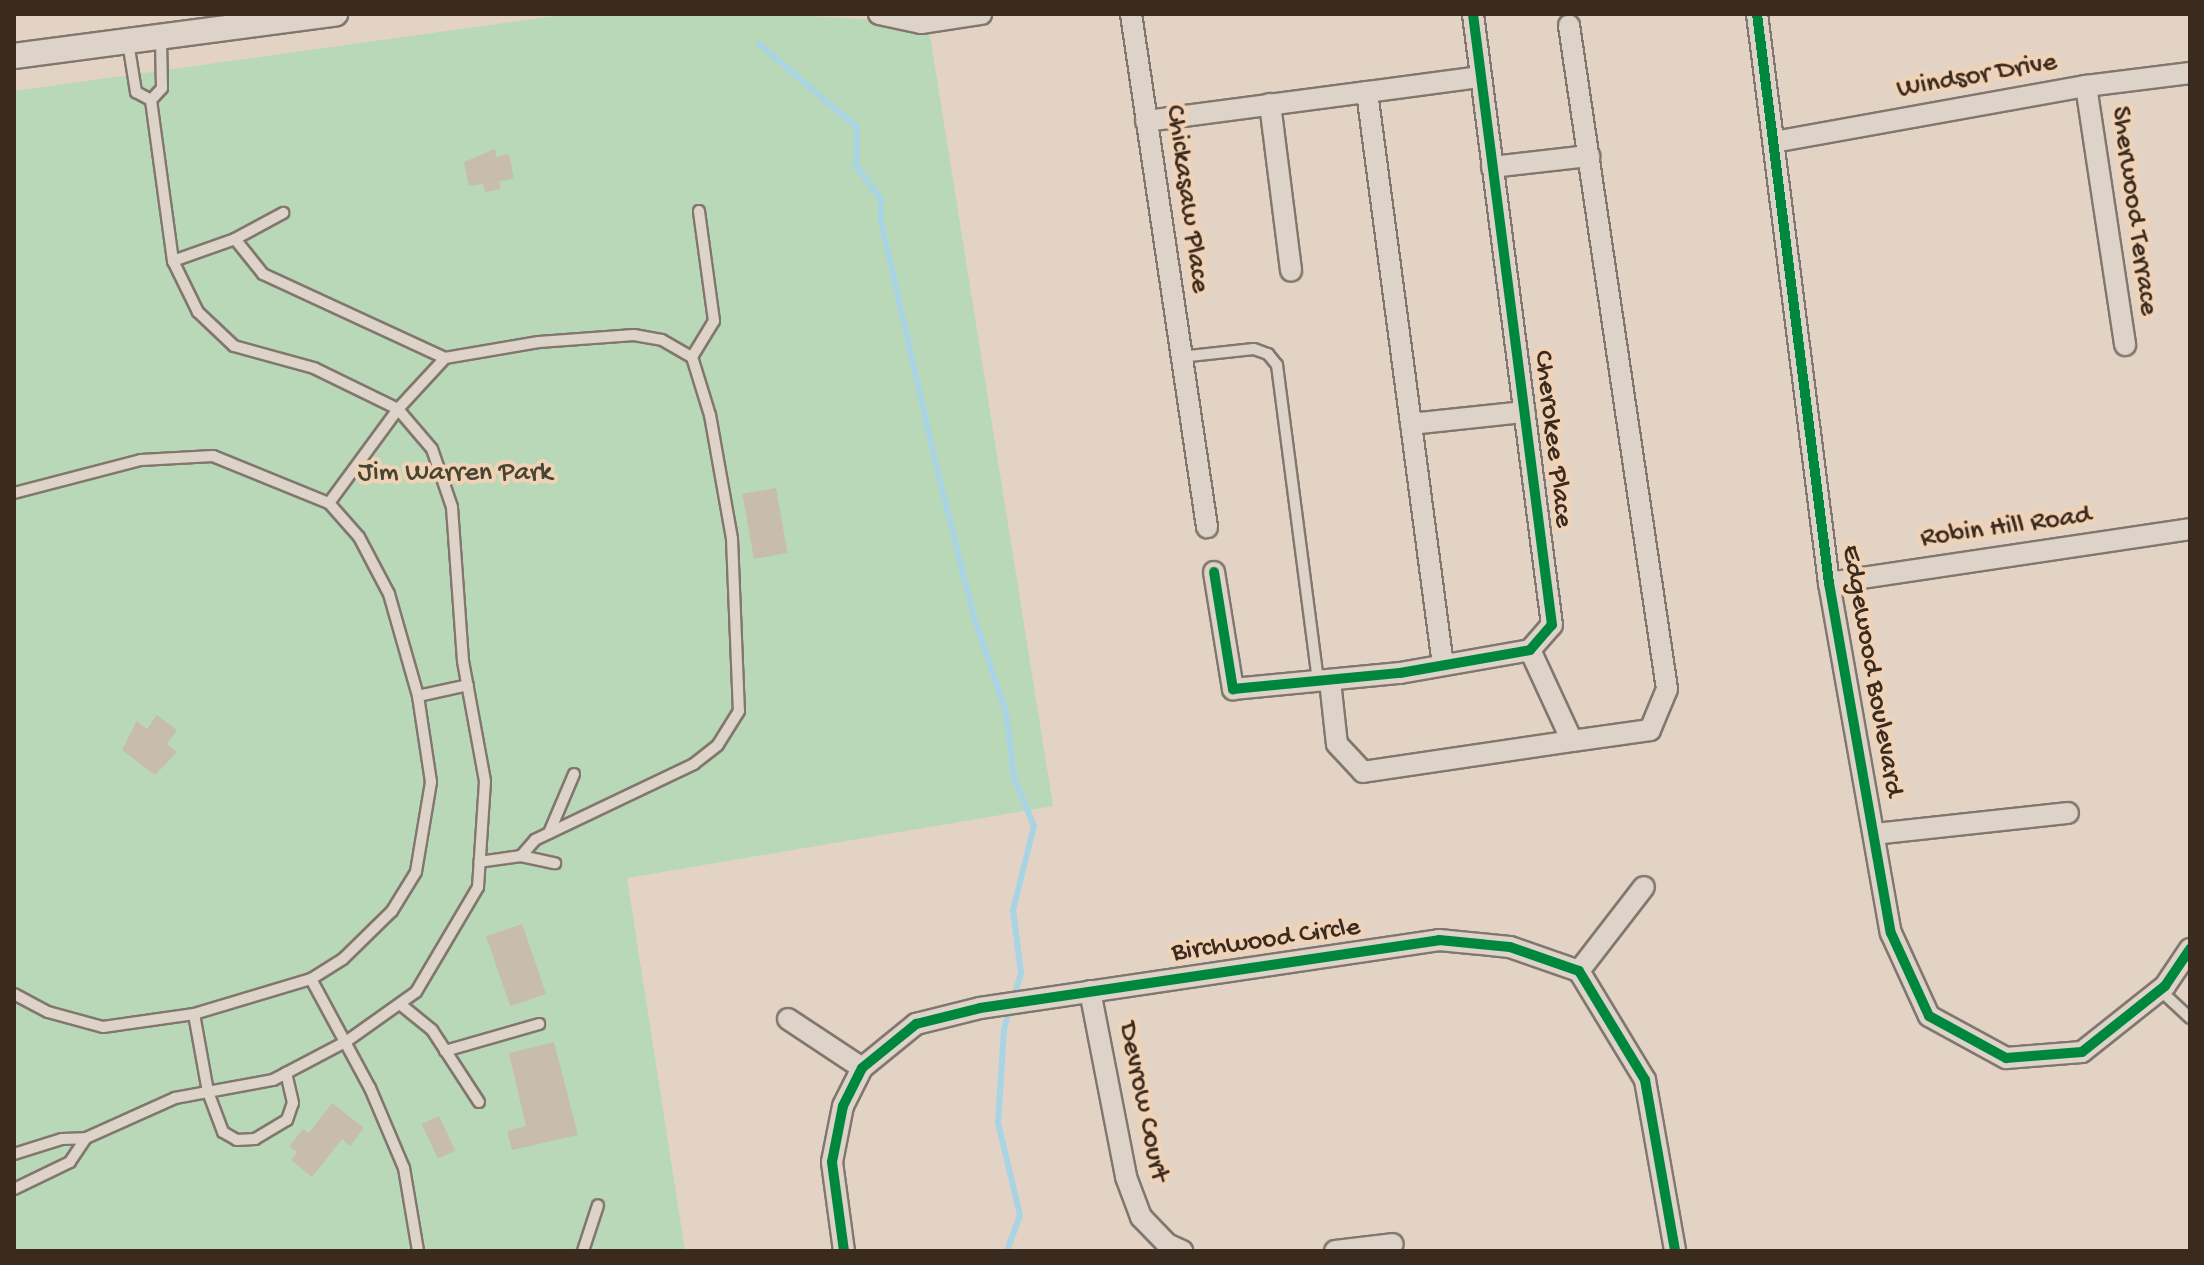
<!DOCTYPE html>
<html>
<head>
<meta charset="utf-8">
<style>
  body { margin:0 }
  #map { position:relative; width:2204px; height:1265px; overflow:hidden; background:#e3d3c4; font-family:"Gochi Hand",sans-serif }
  div>[style] { position:absolute }
  [style*='--x'] { left:calc(var(--x)*1px); top:calc(var(--y)*1px); width:calc(var(--w)*1px); rotate:calc(var(--a)*1deg) }
  .green>* { inset:0; background:#b8d8b7 }
  .stream>* { height:6px; margin:-3px; padding:0 3px; transform-origin:3px; border-radius:3px; background:#a9d4e4 }
  .building>* { inset:0; background:#c8bcad; transform-origin:0 0 }
  .roads { filter:drop-shadow(2px 0 #82776e) drop-shadow(-2px 0 #82776e) drop-shadow(0 2px #82776e) drop-shadow(0 -2px #82776e) }
  .service>* { height:10px; margin:-5px; padding:0 5px; transform-origin:5px; border-radius:5px; background:#ded3c9 }
  .minor>* { height:20px; margin:-10px; padding:0 10px; transform-origin:10px; border-radius:10px; background:#ded3c9 }
  .tertiary>* { height:24px; margin:-12px; padding:0 12px; transform-origin:12px; border-radius:12px; background:#ded3c9 }
  .cycleway>* { height:10px; margin:-5px; padding:0 5px; transform-origin:5px; border-radius:5px; background:#00873e }
  span { translate:-50% -50%; white-space:nowrap; text-align:center; line-height:1.15; -webkit-text-stroke:8px #f0d3b7; paint-order:stroke }
  .street-label { font-size:28px; color:#3b2a1e }
  .park-label { font-size:28px; color:#484533 }
  .frame { position:absolute; inset:0; border:16px solid #3b2a1e; pointer-events:none }
</style>
</head>
<body>
<div id="map">
  <div class="green">
    <div style="clip-path:polygon(570px 14px,778px 14px,928px 23px,1053px 806px,627px 878px,685px 1251px,14px 1251px,14px 91px)"></div>
  </div>
  <div class="stream">
    <div style="--x:759;--y:44;--w:128;--a:40.3"></div>
    <div style="--x:857;--y:127;--w:39;--a:91"></div>
    <div style="--x:856;--y:166;--w:41;--a:52.9"></div>
    <div style="--x:881;--y:199;--w:22;--a:90"></div>
    <div style="--x:881;--y:221;--w:258;--a:77.3"></div>
    <div style="--x:938;--y:473;--w:148;--a:76"></div>
    <div style="--x:974;--y:617;--w:100;--a:71.4"></div>
    <div style="--x:1006;--y:712;--w:66;--a:83.1"></div>
    <div style="--x:1014;--y:778;--w:52;--a:67.4"></div>
    <div style="--x:1034;--y:826;--w:87;--a:104"></div>
    <div style="--x:1013;--y:910;--w:64;--a:82.8"></div>
    <div style="--x:1021;--y:973;--w:26;--a:106"></div>
    <div style="--x:1007;--y:1251;--w:38;--a:-70"></div>
    <div style="--x:1020;--y:1215;--w:95;--a:-103.4"></div>
    <div style="--x:998;--y:1123;--w:94;--a:-86.3"></div>
    <div style="--x:1004;--y:1029;--w:22;--a:-74"></div>
  </div>
  <div class="building">
    <div style="clip-path:polygon(495px 149px,496px 157px,509px 154px,514px 179px,499px 181px,501px 189px,485px 192px,483px 184px,469px 186px,464px 162px)"></div>
    <div style="left:776px;top:488px;width:66px;height:34px;rotate:80deg"></div>
    <div style="clip-path:polygon(157px 715px,177px 730px,167px 744px,177px 752px,155px 775px,122px 750px,137px 721px,147px 729px)"></div>
    <div style="left:522px;top:924px;width:74px;height:38px;rotate:71deg"></div>
    <div style="clip-path:polygon(554px 1042px,578px 1135px,512px 1150px,507px 1131px,526px 1126px,509px 1053px)"></div>
    <div style="clip-path:polygon(332px 1103px,364px 1128px,350px 1146px,342px 1139px,312px 1177px,291px 1160px,297px 1152px,289px 1146px,303px 1129px,309px 1133px)"></div>
    <div style="left:439px;top:1116px;width:38px;height:19px;rotate:65deg"></div>
  </div>
  <div class="roads">
    <div class="service">
      <div style="--x:128;--y:42;--w:51;--a:80.9"></div>
      <div style="--x:136;--y:92;--w:17;--a:28"></div>
      <div style="--x:151;--y:100;--w:16;--a:-47"></div>
      <div style="--x:162;--y:88;--w:49;--a:-91.2"></div>
      <div style="--x:235;--y:239;--w:45;--a:51.3"></div>
      <div style="--x:263;--y:274;--w:200;--a:24.8"></div>
      <div style="--x:173;--y:261;--w:66;--a:-19.5"></div>
      <div style="--x:235;--y:239;--w:55;--a:-28.4"></div>
      <div style="--x:692;--y:357;--w:42;--a:-58.6"></div>
      <div style="--x:714;--y:321;--w:111;--a:-97.8"></div>
      <div style="--x:1180;--y:357;--w:74;--a:-6.2"></div>
      <div style="--x:1254;--y:349;--w:15;--a:20"></div>
      <div style="--x:1268;--y:354;--w:14;--a:51"></div>
      <div style="--x:1277;--y:365;--w:319;--a:82.6"></div>
      <div style="--x:14;--y:493;--w:131;--a:-14.6"></div>
      <div style="--x:141;--y:460;--w:72;--a:-3.2"></div>
      <div style="--x:213;--y:456;--w:125;--a:22.1"></div>
      <div style="--x:329;--y:503;--w:45;--a:48.6"></div>
      <div style="--x:359;--y:537;--w:64;--a:62.2"></div>
      <div style="--x:389;--y:594;--w:106;--a:74.1"></div>
      <div style="--x:418;--y:696;--w:87;--a:81.4"></div>
      <div style="--x:431;--y:782;--w:91;--a:99.5"></div>
      <div style="--x:416;--y:872;--w:46;--a:121.6"></div>
      <div style="--x:392;--y:911;--w:69;--a:135.6"></div>
      <div style="--x:343;--y:959;--w:38;--a:148"></div>
      <div style="--x:329;--y:503;--w:117;--a:-53.7"></div>
      <div style="--x:398;--y:409;--w:69;--a:-47.3"></div>
      <div style="--x:445;--y:358;--w:95;--a:-9.7"></div>
      <div style="--x:539;--y:342;--w:95;--a:-4.2"></div>
      <div style="--x:634;--y:335;--w:28;--a:10"></div>
      <div style="--x:662;--y:340;--w:34;--a:30"></div>
      <div style="--x:692;--y:357;--w:61;--a:72.8"></div>
      <div style="--x:710;--y:415;--w:126;--a:79.9"></div>
      <div style="--x:732;--y:539;--w:172;--a:87.7"></div>
      <div style="--x:739;--y:711;--w:40;--a:122"></div>
      <div style="--x:718;--y:745;--w:31;--a:142"></div>
      <div style="--x:694;--y:764;--w:176;--a:154.5"></div>
      <div style="--x:535;--y:840;--w:21;--a:131"></div>
      <div style="--x:521;--y:856;--w:42;--a:171.9"></div>
      <div style="--x:418;--y:696;--w:51;--a:-12.4"></div>
      <div style="--x:549;--y:833;--w:64;--a:-67"></div>
      <div style="--x:521;--y:856;--w:35;--a:12"></div>
      <div style="--x:2160;--y:990;--w:41;--a:43"></div>
      <div style="--x:14;--y:994;--w:38;--a:28"></div>
      <div style="--x:48;--y:1012;--w:57;--a:15.3"></div>
      <div style="--x:103;--y:1027;--w:92;--a:-8.1"></div>
      <div style="--x:194;--y:1014;--w:122;--a:-16.7"></div>
      <div style="--x:311;--y:979;--w:124;--a:61.6"></div>
      <div style="--x:370;--y:1088;--w:87;--a:67"></div>
      <div style="--x:404;--y:1168;--w:84;--a:80.4"></div>
      <div style="--x:400;--y:1004;--w:41;--a:39.1"></div>
      <div style="--x:432;--y:1030;--w:86;--a:56.9"></div>
      <div style="--x:194;--y:1014;--w:79;--a:79.8"></div>
      <div style="--x:208;--y:1092;--w:43;--a:69.4"></div>
      <div style="--x:223;--y:1132;--w:16;--a:30"></div>
      <div style="--x:237;--y:1140;--w:18;--a:-3"></div>
      <div style="--x:255;--y:1139;--w:37;--a:-31"></div>
      <div style="--x:287;--y:1120;--w:18;--a:-71"></div>
      <div style="--x:293;--y:1103;--w:31;--a:-103"></div>
      <div style="--x:445;--y:1051;--w:98;--a:-16"></div>
      <div style="--x:86;--y:1138;--w:98;--a:-24.2"></div>
      <div style="--x:175;--y:1098;--w:100;--a:-10.4"></div>
      <div style="--x:273;--y:1080;--w:84;--a:-27.8"></div>
      <div style="--x:347;--y:1041;--w:85;--a:-35.4"></div>
      <div style="--x:416;--y:992;--w:122;--a:-59.4"></div>
      <div style="--x:478;--y:887;--w:106;--a:-86.2"></div>
      <div style="--x:485;--y:781;--w:122;--a:-100.4"></div>
      <div style="--x:463;--y:661;--w:154;--a:-94.1"></div>
      <div style="--x:452;--y:507;--w:61;--a:-109"></div>
      <div style="--x:432;--y:449;--w:52;--a:-130.4"></div>
      <div style="--x:398;--y:409;--w:93;--a:-154"></div>
      <div style="--x:314;--y:368;--w:83;--a:-164.6"></div>
      <div style="--x:234;--y:346;--w:50;--a:-136.6"></div>
      <div style="--x:198;--y:312;--w:57;--a:-116.1"></div>
      <div style="--x:173;--y:261;--w:162;--a:-97.8"></div>
      <div style="--x:14;--y:1154;--w:50;--a:-17.4"></div>
      <div style="--x:62;--y:1139;--w:24;--a:-2"></div>
      <div style="--x:86;--y:1138;--w:29;--a:124"></div>
      <div style="--x:70;--y:1162;--w:62;--a:154.3"></div>
      <div style="--x:583;--y:1251;--w:48;--a:-71.9"></div>
    </div>
    <div class="minor">
      <div style="--x:879;--y:14;--w:43;--a:12.1"></div>
      <div style="--x:921;--y:23;--w:61;--a:-8.5"></div>
      <div style="--x:1131;--y:14;--w:519;--a:81.57"></div>
      <div style="--x:1757;--y:14;--w:574;--a:82.79"></div>
      <div style="--x:1829;--y:583;--w:355;--a:80"></div>
      <div style="--x:1891;--y:933;--w:91;--a:65.4"></div>
      <div style="--x:1929;--y:1016;--w:88;--a:28.6"></div>
      <div style="--x:2006;--y:1058;--w:76;--a:-4.5"></div>
      <div style="--x:2082;--y:1052;--w:106;--a:-38.5"></div>
      <div style="--x:2165;--y:986;--w:45;--a:-56"></div>
      <div style="--x:2086;--y:86;--w:262;--a:81.4"></div>
      <div style="--x:1270;--y:104;--w:168;--a:82.8"></div>
      <div style="--x:1146;--y:121;--w:223;--a:-7.5"></div>
      <div style="--x:1774;--y:142;--w:317;--a:-10.2"></div>
      <div style="--x:2086;--y:86;--w:105;--a:-7.1"></div>
      <div style="--x:1492;--y:167;--w:98;--a:-6.5"></div>
      <div style="--x:1411;--y:424;--w:114;--a:-6.1"></div>
      <div style="--x:1214;--y:572;--w:119;--a:80.8"></div>
      <div style="--x:1233;--y:689;--w:168;--a:-5.5"></div>
      <div style="--x:1400;--y:673;--w:132;--a:-10"></div>
      <div style="--x:1530;--y:650;--w:33;--a:-49"></div>
      <div style="--x:1552;--y:625;--w:616;--a:-97.37"></div>
      <div style="--x:1829;--y:583;--w:365;--a:-8.5"></div>
      <div style="--x:1530;--y:650;--w:100;--a:65.2"></div>
      <div style="--x:1572;--y:741;--w:79;--a:-8"></div>
      <div style="--x:1650;--y:730;--w:44;--a:-67.5"></div>
      <div style="--x:1667;--y:689;--w:671;--a:-98.4"></div>
      <div style="--x:1443;--y:665;--w:578;--a:-97.56"></div>
      <div style="--x:1367;--y:92;--w:114;--a:-7.6"></div>
      <div style="--x:1330;--y:681;--w:63;--a:83.7"></div>
      <div style="--x:1337;--y:744;--w:38;--a:47"></div>
      <div style="--x:1363;--y:772;--w:211;--a:-8.4"></div>
      <div style="--x:1874;--y:834;--w:195;--a:-6.2"></div>
      <div style="--x:1579;--y:971;--w:106;--a:-52.3"></div>
      <div style="--x:1090;--y:991;--w:189;--a:79"></div>
      <div style="--x:1126;--y:1177;--w:43;--a:69.4"></div>
      <div style="--x:1141;--y:1217;--w:37;--a:46"></div>
      <div style="--x:1167;--y:1244;--w:17;--a:25"></div>
      <div style="--x:788;--y:1019;--w:89;--a:33.5"></div>
      <div style="--x:844;--y:1251;--w:90;--a:-97.7"></div>
      <div style="--x:832;--y:1162;--w:57;--a:-78.9"></div>
      <div style="--x:843;--y:1106;--w:42;--a:-63.4"></div>
      <div style="--x:862;--y:1068;--w:70;--a:-39.2"></div>
      <div style="--x:916;--y:1024;--w:66;--a:-14"></div>
      <div style="--x:980;--y:1008;--w:464;--a:-8.4"></div>
      <div style="--x:1439;--y:940;--w:71;--a:5.6"></div>
      <div style="--x:1510;--y:947;--w:73;--a:19.2"></div>
      <div style="--x:1579;--y:971;--w:127;--a:58.8"></div>
      <div style="--x:1645;--y:1080;--w:174;--a:80"></div>
      <div style="--x:1335;--y:1251;--w:58;--a:-6.9"></div>
    </div>
    <div class="tertiary">
      <div style="--x:14;--y:56;--w:324;--a:-7.5"></div>
    </div>
  </div>
  <div class="cycleway">
    <div style="--x:1757;--y:14;--w:574;--a:82.79"></div>
    <div style="--x:1829;--y:583;--w:355;--a:80"></div>
    <div style="--x:1891;--y:933;--w:91;--a:65.4"></div>
    <div style="--x:1929;--y:1016;--w:88;--a:28.6"></div>
    <div style="--x:2006;--y:1058;--w:76;--a:-4.5"></div>
    <div style="--x:2082;--y:1052;--w:106;--a:-38.5"></div>
    <div style="--x:2165;--y:986;--w:45;--a:-56"></div>
    <div style="--x:1214;--y:572;--w:119;--a:80.8"></div>
    <div style="--x:1233;--y:689;--w:168;--a:-5.5"></div>
    <div style="--x:1400;--y:673;--w:132;--a:-10"></div>
    <div style="--x:1530;--y:650;--w:33;--a:-49"></div>
    <div style="--x:1552;--y:625;--w:616;--a:-97.37"></div>
    <div style="--x:844;--y:1251;--w:90;--a:-97.7"></div>
    <div style="--x:832;--y:1162;--w:57;--a:-78.9"></div>
    <div style="--x:843;--y:1106;--w:42;--a:-63.4"></div>
    <div style="--x:862;--y:1068;--w:70;--a:-39.2"></div>
    <div style="--x:916;--y:1024;--w:66;--a:-14"></div>
    <div style="--x:980;--y:1008;--w:464;--a:-8.4"></div>
    <div style="--x:1439;--y:940;--w:71;--a:5.6"></div>
    <div style="--x:1510;--y:947;--w:73;--a:19.2"></div>
    <div style="--x:1579;--y:971;--w:127;--a:58.8"></div>
    <div style="--x:1645;--y:1080;--w:174;--a:80"></div>
  </div>
  <div class="street-label">
    <span style="left:1977px;top:77px;rotate:-10deg">Windsor Drive</span>
    <span style="left:1186px;top:199px;rotate:82deg">Chickasaw Place</span>
    <span style="left:2133px;top:211px;rotate:82deg">Sherwood Terrace</span>
    <span style="left:1552px;top:439px;rotate:83deg">Cherokee Place</span>
    <span style="left:2006px;top:528px;rotate:-8deg">Robin Hill Road</span>
    <span style="left:1871px;top:671px;rotate:80deg">Edgewood Boulevard</span>
    <span style="left:1266px;top:941px;rotate:-8deg">Birchwood Circle</span>
    <span style="left:1142px;top:1102px;rotate:78deg">Devrow Court</span>
  </div>
  <div class="park-label">
    <span style="left:455px;top:474px">Jim Warren Park</span>
  </div>
  <div class="frame"></div>
</div>
</body>
</html>
